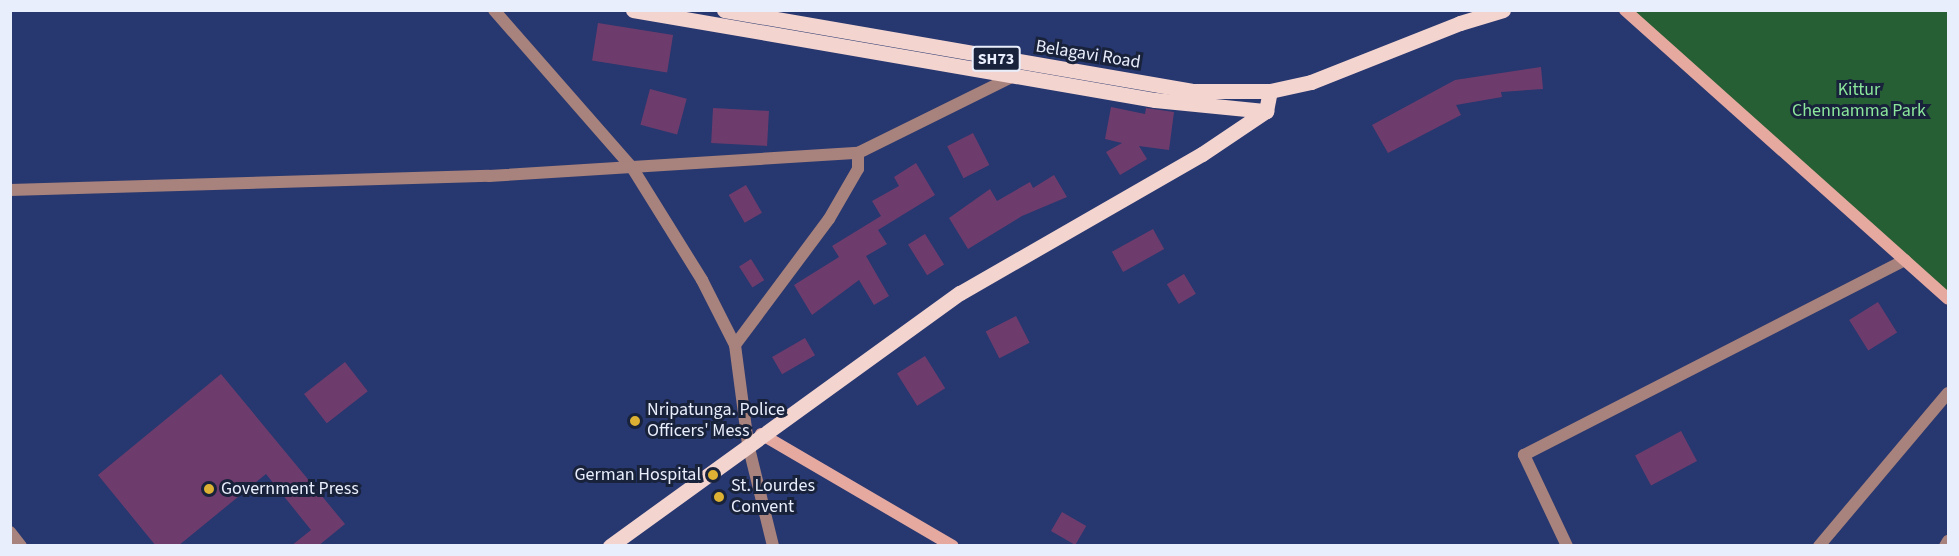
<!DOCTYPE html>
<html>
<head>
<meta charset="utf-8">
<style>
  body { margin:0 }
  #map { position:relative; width:1959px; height:556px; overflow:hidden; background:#27376f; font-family:"Source Sans 3",sans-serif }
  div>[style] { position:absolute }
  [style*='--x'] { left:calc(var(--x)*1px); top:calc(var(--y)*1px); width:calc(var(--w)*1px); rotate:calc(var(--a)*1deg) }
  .green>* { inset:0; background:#275f34 }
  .building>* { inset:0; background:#6e3c6c; transform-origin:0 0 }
  .street>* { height:12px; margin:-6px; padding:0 6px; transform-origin:6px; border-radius:6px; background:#a8827c }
  .secondary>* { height:12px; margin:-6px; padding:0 6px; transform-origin:6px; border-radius:6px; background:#e5a9a0 }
  .primary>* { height:15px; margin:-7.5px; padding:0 7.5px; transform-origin:7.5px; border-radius:7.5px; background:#f4d4cf }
  .dots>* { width:16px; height:16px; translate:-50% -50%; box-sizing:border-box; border:3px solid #19223b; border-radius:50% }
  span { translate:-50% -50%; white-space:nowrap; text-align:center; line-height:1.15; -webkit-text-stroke:6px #19223b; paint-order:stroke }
  .shield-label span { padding:2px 4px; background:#19223b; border:2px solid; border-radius:4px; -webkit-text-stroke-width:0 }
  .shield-label { font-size:16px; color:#e9eefc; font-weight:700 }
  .street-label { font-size:18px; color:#e9eefc }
  .park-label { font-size:18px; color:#8be79b }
  .poi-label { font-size:18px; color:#e9eefc }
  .left { translate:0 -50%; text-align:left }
  .right { translate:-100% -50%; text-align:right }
  .frame { position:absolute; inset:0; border:12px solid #e9eefc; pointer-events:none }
</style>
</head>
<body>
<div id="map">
  <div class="green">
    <div style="clip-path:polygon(1624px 11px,1948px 11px,1948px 302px)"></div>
  </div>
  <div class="building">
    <div style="left:598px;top:23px;width:76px;height:38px;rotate:9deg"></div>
    <div style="clip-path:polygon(1541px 67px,1543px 89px,1501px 92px,1502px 97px,1456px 105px,1461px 115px,1388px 153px,1372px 125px,1455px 80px)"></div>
    <div style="left:650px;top:89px;width:38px;height:37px;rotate:15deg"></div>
    <div style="clip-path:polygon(1111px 107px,1145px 114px,1146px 108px,1174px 112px,1169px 150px,1139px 146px,1147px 159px,1120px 175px,1106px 152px,1122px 143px,1105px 139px)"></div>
    <div style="left:713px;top:108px;width:56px;height:35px;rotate:3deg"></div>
    <div style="left:973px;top:133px;width:36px;height:29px;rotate:63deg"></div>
    <div style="clip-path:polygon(916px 163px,935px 195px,878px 230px,887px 244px,866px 256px,889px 296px,874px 305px,859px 280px,812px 315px,794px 285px,839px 257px,832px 246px,881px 216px,872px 201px,899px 186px,894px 177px)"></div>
    <div style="clip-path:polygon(1054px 175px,1067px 197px,1022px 216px,968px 249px,949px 218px,990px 189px,997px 201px,1030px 182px,1033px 188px)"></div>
    <div style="left:746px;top:185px;width:32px;height:20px;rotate:60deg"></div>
    <div style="left:1153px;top:229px;width:23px;height:47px;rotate:61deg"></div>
    <div style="left:925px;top:234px;width:36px;height:20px;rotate:58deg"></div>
    <div style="left:751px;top:259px;width:25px;height:14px;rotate:58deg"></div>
    <div style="left:1184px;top:274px;width:23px;height:20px;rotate:59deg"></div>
    <div style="left:1878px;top:302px;width:36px;height:34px;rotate:58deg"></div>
    <div style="left:1016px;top:316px;width:30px;height:34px;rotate:63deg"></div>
    <div style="left:805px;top:338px;width:20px;height:38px;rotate:60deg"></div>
    <div style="left:925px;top:356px;width:38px;height:33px;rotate:58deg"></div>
    <div style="left:345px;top:362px;width:37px;height:52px;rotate:52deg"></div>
    <div style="clip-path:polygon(221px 374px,345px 524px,318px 546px,291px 546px,311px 530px,266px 474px,178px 546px,156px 546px,98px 475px)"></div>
    <div style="left:1681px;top:431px;width:34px;height:52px;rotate:62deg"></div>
    <div style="left:1062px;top:512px;width:28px;height:22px;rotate:30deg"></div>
  </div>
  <div class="street">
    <div style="--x:494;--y:10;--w:211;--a:48.8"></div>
    <div style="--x:633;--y:169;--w:131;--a:58.1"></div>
    <div style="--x:702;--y:280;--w:73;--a:63.1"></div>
    <div style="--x:735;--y:345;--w:100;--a:82.5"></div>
    <div style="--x:748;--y:444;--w:105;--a:76.2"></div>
    <div style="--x:10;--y:190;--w:479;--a:-1.7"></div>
    <div style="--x:489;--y:176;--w:370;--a:-3.6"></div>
    <div style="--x:858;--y:153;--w:176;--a:-26.3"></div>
    <div style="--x:735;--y:345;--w:157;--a:-53.3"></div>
    <div style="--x:829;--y:219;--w:58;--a:-59.9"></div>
    <div style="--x:858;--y:169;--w:16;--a:-90"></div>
    <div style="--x:10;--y:532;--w:18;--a:52"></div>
    <div style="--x:1567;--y:546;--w:101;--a:-115.3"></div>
    <div style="--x:1524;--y:455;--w:428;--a:-27.1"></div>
    <div style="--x:1819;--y:546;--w:200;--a:-49.9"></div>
    <div style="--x:1945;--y:546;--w:6;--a:-59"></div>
  </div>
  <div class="secondary">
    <div style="--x:1625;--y:10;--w:433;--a:41.8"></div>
    <div style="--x:761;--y:434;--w:222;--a:30.3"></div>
  </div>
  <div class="primary">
    <div style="--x:633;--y:10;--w:530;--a:9.78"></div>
    <div style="--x:1155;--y:100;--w:112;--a:5.7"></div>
    <div style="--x:724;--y:10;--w:474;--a:9.8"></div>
    <div style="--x:1191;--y:91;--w:79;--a:0"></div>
    <div style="--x:1270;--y:91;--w:42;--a:-12.4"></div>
    <div style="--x:1311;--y:82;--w:160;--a:-21.6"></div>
    <div style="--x:1460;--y:23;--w:45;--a:-16.8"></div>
    <div style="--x:610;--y:546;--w:432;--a:-35.9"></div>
    <div style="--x:960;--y:293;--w:279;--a:-29.9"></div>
    <div style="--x:1202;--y:154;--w:77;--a:-33.9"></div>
    <div style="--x:1266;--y:111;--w:20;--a:-79"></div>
  </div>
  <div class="dots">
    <div style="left:635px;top:421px;background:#ddb133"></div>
    <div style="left:713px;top:475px;background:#ddb133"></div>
    <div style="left:209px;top:489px;background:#ddb133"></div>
    <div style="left:719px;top:497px;background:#ddb133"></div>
  </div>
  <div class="shield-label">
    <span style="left:996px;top:59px">SH73</span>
  </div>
  <div class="street-label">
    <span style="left:1088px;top:55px;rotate:9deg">Belagavi Road</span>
  </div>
  <div class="park-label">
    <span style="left:1859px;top:101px">Kittur<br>Chennamma Park</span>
  </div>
  <div class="poi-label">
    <span class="left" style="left:647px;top:421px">Nripatunga. Police<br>Officers' Mess</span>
    <span class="right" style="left:701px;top:475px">German Hospital</span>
    <span class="left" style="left:731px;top:497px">St. Lourdes<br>Convent</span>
    <span class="left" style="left:221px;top:489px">Government Press</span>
  </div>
  <div class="frame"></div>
</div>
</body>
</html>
